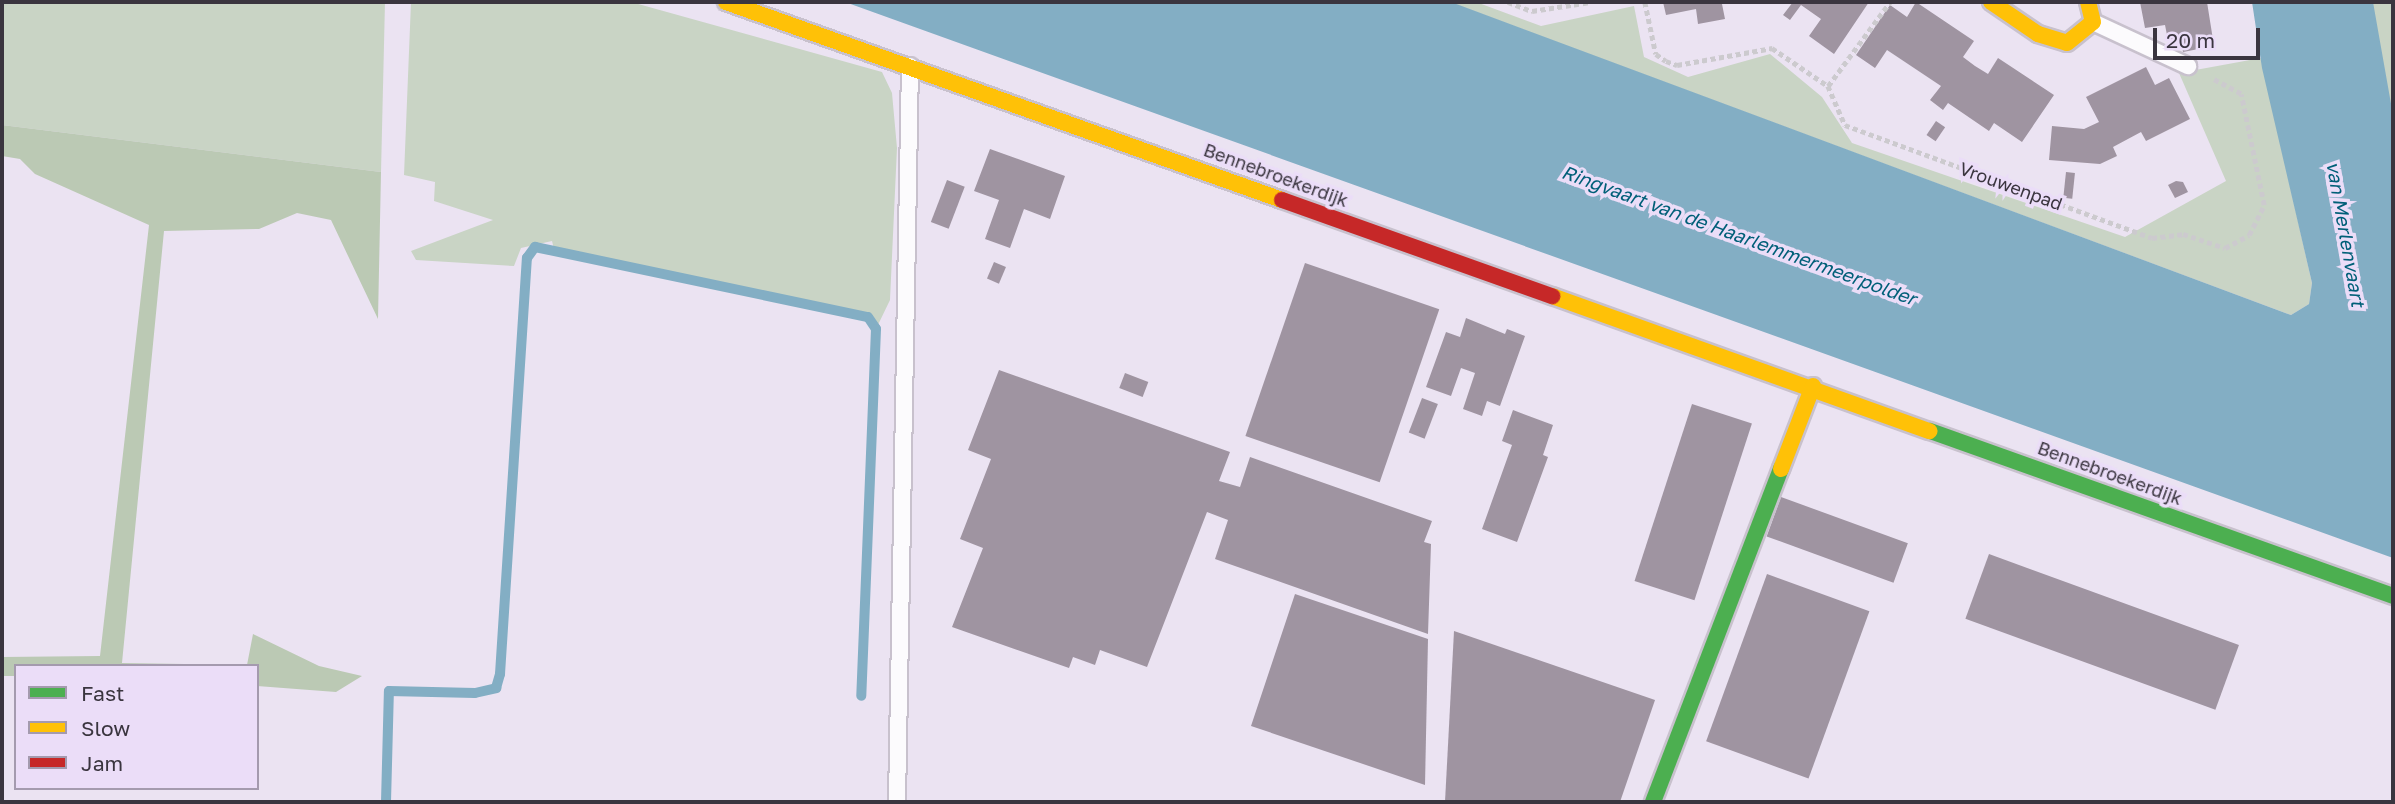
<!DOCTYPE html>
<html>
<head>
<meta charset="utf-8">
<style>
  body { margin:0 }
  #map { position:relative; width:2395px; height:804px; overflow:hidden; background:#ebe3f2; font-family:"Golos Text",sans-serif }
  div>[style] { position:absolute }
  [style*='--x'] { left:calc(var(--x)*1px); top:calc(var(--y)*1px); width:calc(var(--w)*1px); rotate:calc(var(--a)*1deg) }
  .green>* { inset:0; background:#c9d4c5 }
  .forest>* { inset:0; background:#bbc9b4 }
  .water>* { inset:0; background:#83aec4 }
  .stream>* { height:10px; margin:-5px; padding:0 5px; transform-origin:5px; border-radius:5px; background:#83aec4 }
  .building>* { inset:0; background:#9f94a1; transform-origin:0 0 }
  .path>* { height:4.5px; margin-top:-2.25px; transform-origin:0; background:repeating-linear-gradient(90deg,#cccace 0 5px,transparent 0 8.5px) }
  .roads { filter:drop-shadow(2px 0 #c8c1cd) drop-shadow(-2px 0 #c8c1cd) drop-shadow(0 2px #c8c1cd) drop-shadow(0 -2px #c8c1cd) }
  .lane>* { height:16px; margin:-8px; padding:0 8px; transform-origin:8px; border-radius:8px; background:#fcfbfd }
  .fast>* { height:16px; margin:-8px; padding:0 8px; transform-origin:8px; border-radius:8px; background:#4caf50 }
  .slow>* { height:16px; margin:-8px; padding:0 8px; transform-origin:8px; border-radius:8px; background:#ffc107 }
  .jam>* { height:16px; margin:-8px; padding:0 8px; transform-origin:8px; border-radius:8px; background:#c62828 }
  span { translate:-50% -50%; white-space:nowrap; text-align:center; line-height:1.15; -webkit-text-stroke:7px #ebddf8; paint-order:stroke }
  .street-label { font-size:18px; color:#3a353f }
  .water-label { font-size:19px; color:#005f78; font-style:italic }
  .frame { position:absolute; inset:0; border:4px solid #3a353f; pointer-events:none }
  .legend { position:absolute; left:14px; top:664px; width:245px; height:126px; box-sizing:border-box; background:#ebddf8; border:2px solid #a49aae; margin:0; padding:9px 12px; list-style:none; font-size:21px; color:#3a353f }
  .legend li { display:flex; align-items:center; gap:14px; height:35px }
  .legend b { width:35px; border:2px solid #a49aae }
  .scale { position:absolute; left:2153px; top:28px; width:107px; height:32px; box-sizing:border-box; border:4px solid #3a353f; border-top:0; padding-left:9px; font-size:21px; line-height:24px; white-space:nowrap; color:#3a353f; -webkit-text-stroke:5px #ebddf8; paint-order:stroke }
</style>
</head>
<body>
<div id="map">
  <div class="green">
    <div style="clip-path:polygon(2px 2px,385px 2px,381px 172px,2px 125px)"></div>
    <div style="clip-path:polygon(411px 2px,631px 2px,882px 72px,892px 93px,897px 148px,890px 300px,876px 329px,867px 317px,554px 249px,552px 241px,521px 248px,514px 266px,416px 260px,411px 251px,493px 220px,434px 201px,435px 182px,404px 175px)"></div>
    <div style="clip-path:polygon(1449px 2px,1476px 2px,1541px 26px,1634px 6px,1644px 57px,1688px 77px,1770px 54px,1822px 97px,1852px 143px,2125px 237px,2226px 181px,2179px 73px,2261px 58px,2312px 283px,2309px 304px,2291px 315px)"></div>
    <div style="clip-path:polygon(2372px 2px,2393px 2px,2393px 119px)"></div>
  </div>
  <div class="forest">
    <div style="clip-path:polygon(2px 125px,381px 172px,378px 319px,331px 220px,297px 213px,259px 229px,164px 231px,122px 663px,247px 665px,253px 634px,319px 666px,362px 676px,336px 692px,257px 686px,257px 666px,16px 666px,16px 676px,2px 676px,2px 657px,100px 656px,149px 225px,35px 174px,20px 159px,2px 156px)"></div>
  </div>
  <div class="water">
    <div style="clip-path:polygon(845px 2px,1451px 2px,2291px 315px,2309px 304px,2312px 283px,2262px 68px,2252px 2px,2373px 2px,2393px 115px,2393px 558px)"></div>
  </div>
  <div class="stream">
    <div style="--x:386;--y:802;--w:111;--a:-88.5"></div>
    <div style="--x:389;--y:691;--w:86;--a:1.3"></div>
    <div style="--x:475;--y:693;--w:22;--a:-13"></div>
    <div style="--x:496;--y:688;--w:15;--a:-74"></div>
    <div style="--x:500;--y:674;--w:417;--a:-86.3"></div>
    <div style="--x:527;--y:258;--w:14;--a:-54"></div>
    <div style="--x:535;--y:247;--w:340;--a:11.9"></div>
    <div style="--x:868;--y:317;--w:14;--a:56"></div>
    <div style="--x:876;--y:329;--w:367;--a:92.3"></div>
  </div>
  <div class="building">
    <div style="clip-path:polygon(1663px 2px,1728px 2px,1722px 4px,1725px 19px,1698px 24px,1696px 9px,1666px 15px)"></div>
    <div style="clip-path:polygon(1793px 2px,1869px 2px,1834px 54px,1809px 36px,1821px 19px,1801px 5px,1790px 20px,1783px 15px)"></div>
    <div style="clip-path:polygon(1916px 2px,1974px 41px,1963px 57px,1975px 66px,1988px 74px,1998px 58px,2054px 95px,2022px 142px,1994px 123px,1989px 131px,1948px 103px,1943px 110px,1930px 100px,1941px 86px,1887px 50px,1875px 68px,1856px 55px,1890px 5px,1907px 17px)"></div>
    <div style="clip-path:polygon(2140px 2px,2207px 2px,2214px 46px,2183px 52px,2181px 38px,2168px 40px,2165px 25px,2145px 28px)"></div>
    <div style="clip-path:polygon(2146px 67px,2155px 85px,2169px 78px,2190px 119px,2146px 141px,2141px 132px,2113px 147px,2117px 156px,2100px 164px,2049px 160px,2052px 126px,2084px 129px,2099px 122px,2086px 97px)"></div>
    <div style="left:1936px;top:121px;width:11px;height:17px;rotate:34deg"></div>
    <div style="clip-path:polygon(990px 149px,1065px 176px,1050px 219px,1024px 209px,1010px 248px,985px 239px,999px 200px,974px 191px)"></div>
    <div style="left:2066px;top:172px;width:9px;height:26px;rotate:6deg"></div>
    <div style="left:947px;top:180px;width:19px;height:45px;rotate:21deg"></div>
    <div style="clip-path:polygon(2176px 181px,2183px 182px,2188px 192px,2175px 198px,2168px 185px)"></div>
    <div style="left:994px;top:262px;width:13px;height:18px;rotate:23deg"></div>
    <div style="left:1305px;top:263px;width:142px;height:183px;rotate:19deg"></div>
    <div style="clip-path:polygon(1466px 318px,1505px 334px,1507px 329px,1525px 336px,1500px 406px,1487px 401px,1482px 416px,1463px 409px,1475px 373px,1461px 368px,1451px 396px,1426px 387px,1446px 332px,1460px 337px)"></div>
    <div style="clip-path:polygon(999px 370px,1230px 452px,1219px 481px,1240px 487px,1250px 457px,1432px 521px,1424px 542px,1431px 544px,1428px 634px,1215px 559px,1228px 520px,1207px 512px,1147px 667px,1100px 650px,1095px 665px,1073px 657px,1069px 668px,952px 627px,983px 548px,960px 539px,991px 459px,968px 450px)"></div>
    <div style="left:1125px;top:373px;width:25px;height:16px;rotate:21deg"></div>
    <div style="left:1422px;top:398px;width:17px;height:37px;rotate:21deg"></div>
    <div style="left:1692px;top:404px;width:63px;height:186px;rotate:18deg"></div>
    <div style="clip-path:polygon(1513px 410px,1553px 425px,1543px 455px,1548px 457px,1517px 542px,1482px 529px,1512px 445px,1502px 441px)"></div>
    <div style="left:1781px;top:497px;width:135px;height:42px;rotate:20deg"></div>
    <div style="left:1989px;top:554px;width:266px;height:69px;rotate:20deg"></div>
    <div style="left:1767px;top:574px;width:109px;height:178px;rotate:20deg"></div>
    <div style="clip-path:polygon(1295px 594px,1428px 639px,1425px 785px,1251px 726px)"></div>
    <div style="clip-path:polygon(1454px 631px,1655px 700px,1620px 802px,1445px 802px)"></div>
  </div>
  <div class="path">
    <div style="--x:1508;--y:2;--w:26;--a:21"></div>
    <div style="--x:1532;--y:11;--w:59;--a:-8.8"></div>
    <div style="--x:1645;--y:2;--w:53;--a:78.1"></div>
    <div style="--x:1656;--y:54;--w:12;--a:35"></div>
    <div style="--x:1666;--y:61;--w:12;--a:20"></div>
    <div style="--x:1677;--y:65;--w:97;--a:-10.1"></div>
    <div style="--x:1772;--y:48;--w:68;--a:34.2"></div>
    <div style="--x:1828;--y:86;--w:43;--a:66.4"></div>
    <div style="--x:1845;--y:125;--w:327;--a:20.2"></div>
    <div style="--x:2152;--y:238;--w:31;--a:-7"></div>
    <div style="--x:2183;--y:234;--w:44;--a:18.4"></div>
    <div style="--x:2225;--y:248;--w:27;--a:-28"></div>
    <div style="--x:2249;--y:235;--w:34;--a:-63"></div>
    <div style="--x:2264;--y:205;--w:113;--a:-101.7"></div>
    <div style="--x:2241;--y:94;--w:34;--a:-152"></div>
    <div style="--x:1828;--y:86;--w:104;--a:-53.6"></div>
  </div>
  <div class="roads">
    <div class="lane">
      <div style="--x:2093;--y:22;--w:105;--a:24.9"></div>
      <div style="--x:897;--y:802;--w:736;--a:-88.99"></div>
    </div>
    <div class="fast">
      <div style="--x:1930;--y:431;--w:492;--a:19.6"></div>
      <div style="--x:1653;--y:802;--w:357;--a:-69"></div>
    </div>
    <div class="slow">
      <div style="--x:726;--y:2;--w:590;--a:19.6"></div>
      <div style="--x:1991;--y:2;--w:57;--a:34.2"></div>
      <div style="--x:2038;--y:34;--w:30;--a:17"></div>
      <div style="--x:2067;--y:43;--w:33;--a:-39"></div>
      <div style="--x:2093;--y:22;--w:21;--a:-104"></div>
      <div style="--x:1552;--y:296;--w:401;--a:19.7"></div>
      <div style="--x:1781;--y:469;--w:89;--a:-68.9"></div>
    </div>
    <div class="jam">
      <div style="--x:1282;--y:200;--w:287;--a:19.6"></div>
    </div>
  </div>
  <div class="street-label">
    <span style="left:1276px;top:175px;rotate:20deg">Bennebroekerdijk</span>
    <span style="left:2011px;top:186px;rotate:20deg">Vrouwenpad</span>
    <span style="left:2110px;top:473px;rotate:20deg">Bennebroekerdijk</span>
  </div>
  <div class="water-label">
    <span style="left:2346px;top:234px;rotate:80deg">van Merlenvaart</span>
    <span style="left:1739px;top:235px;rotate:20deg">Ringvaart van de Haarlemmermeerpolder</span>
  </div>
  <div class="frame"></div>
  <ul class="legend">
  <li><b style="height:9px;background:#4caf50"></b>Fast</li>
  <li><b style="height:9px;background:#ffc107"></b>Slow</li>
  <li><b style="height:9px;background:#c62828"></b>Jam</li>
  </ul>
  <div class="scale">20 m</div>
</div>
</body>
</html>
